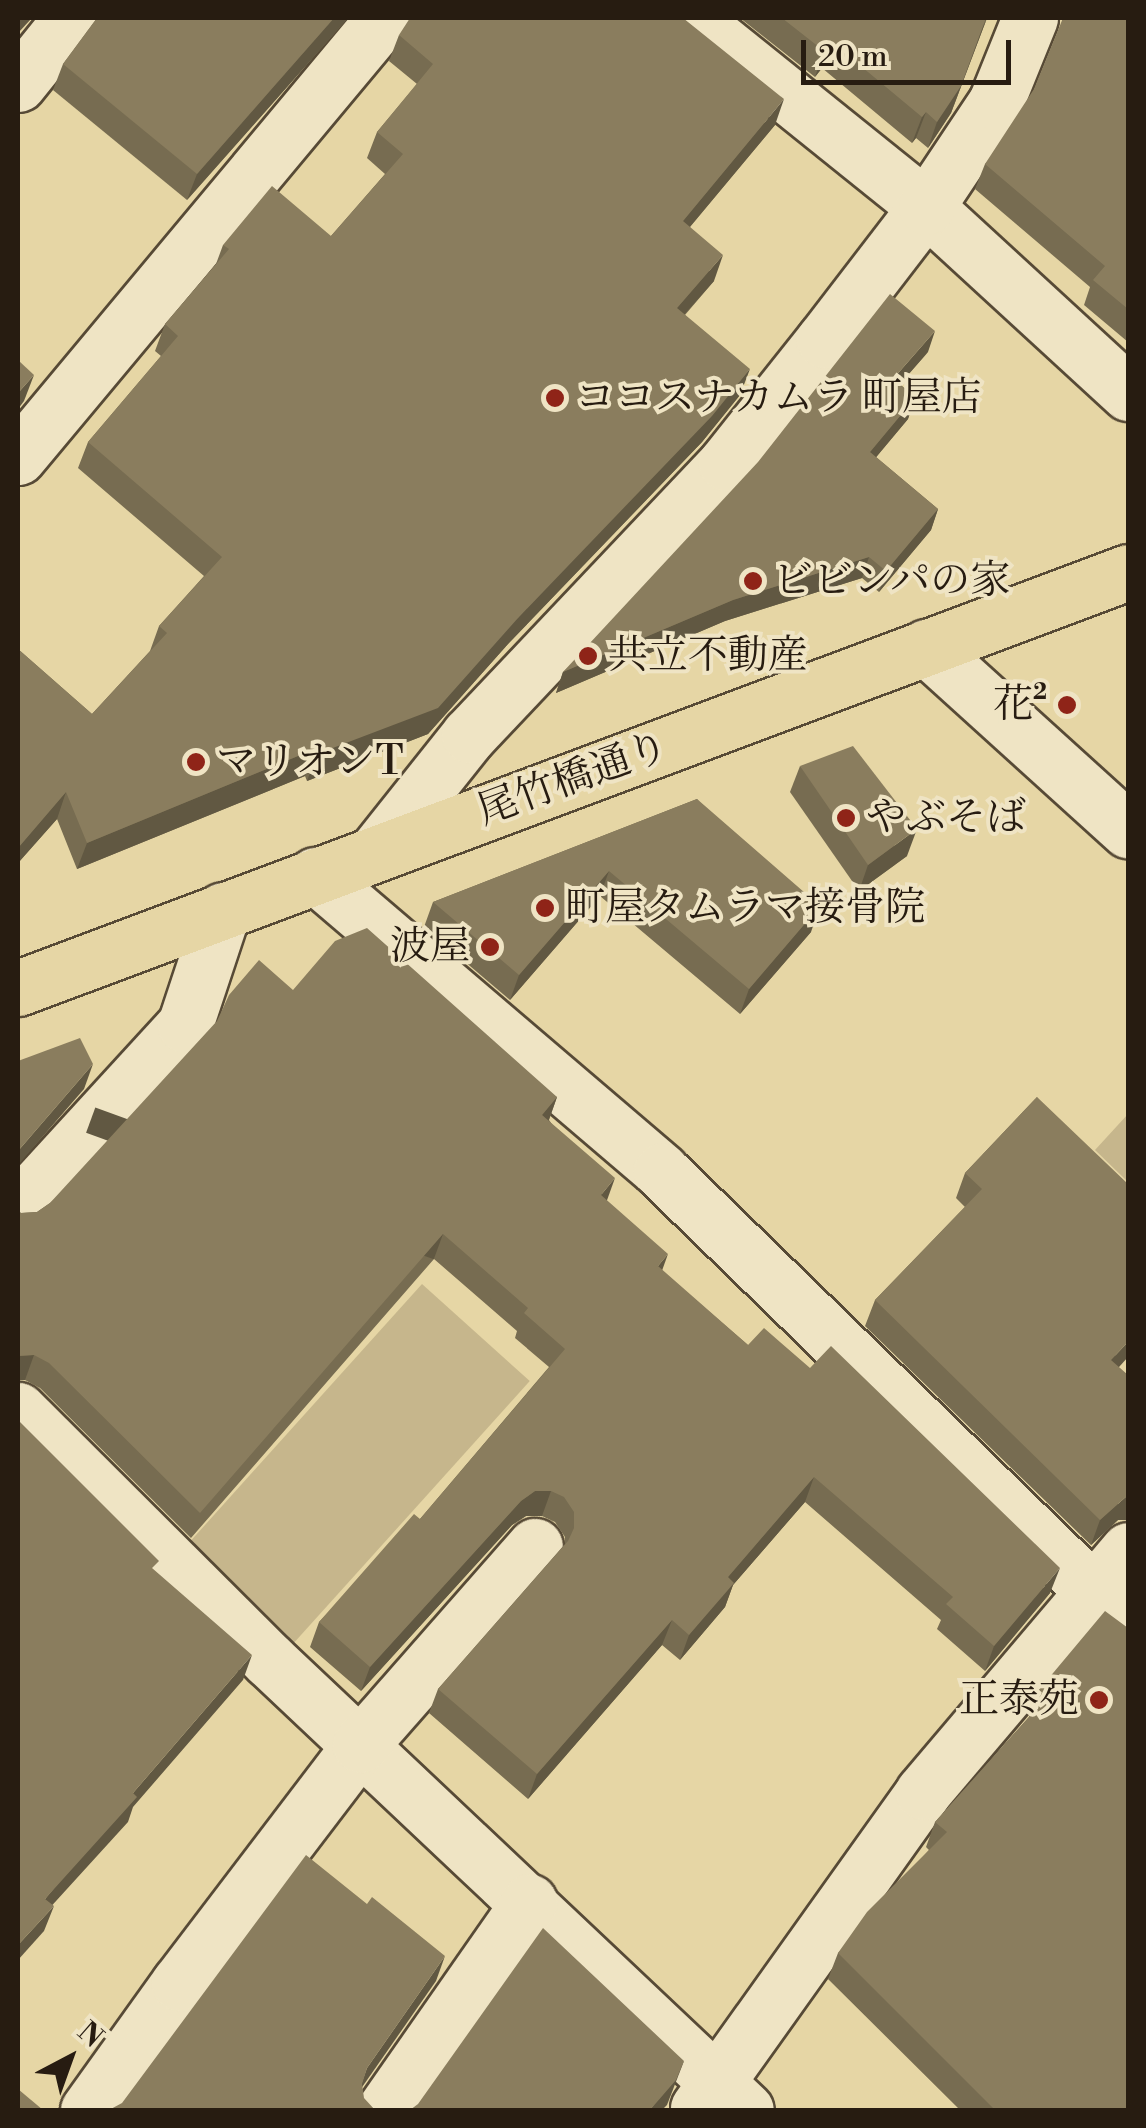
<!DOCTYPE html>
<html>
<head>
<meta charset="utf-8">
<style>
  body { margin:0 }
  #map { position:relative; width:1146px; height:2128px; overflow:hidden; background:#e6d6a5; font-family:"Libre Bodoni","Noto Serif JP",serif }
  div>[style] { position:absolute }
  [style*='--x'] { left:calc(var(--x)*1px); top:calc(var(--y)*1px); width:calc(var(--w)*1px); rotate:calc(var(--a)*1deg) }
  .green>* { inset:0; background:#c6b68c; transform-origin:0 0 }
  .roads { filter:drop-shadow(2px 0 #574a36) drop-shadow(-2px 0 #574a36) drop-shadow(0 2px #574a36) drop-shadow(0 -2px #574a36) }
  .minor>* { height:55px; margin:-27.5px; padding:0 27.5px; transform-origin:27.5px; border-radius:27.5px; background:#efe4c4 }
  .major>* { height:55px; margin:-27.5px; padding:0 27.5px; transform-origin:27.5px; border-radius:27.5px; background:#e6d6a5 }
  .wall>* { inset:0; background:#776c51 }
  .shaded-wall>* { inset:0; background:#615842; transform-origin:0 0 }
  .building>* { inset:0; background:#8a7d5e }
  .dots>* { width:28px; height:28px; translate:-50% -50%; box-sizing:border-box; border:5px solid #efe4c4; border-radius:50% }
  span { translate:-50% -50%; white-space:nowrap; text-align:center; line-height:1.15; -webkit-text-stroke:8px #efe4c4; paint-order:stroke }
  .poi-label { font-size:40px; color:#271c11 }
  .left { translate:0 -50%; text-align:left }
  .right { translate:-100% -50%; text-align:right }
  .street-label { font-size:40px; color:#271c11 }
  .frame { position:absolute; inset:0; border:20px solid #271c11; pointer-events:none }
  .north { position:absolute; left:20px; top:2008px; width:100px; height:100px; -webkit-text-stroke:8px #efe4c4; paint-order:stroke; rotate:41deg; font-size:28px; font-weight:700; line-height:40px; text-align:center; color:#271c11 }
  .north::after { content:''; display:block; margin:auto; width:35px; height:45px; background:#271c11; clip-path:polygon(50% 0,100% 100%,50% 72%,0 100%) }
  .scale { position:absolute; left:801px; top:40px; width:210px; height:45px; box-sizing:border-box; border:5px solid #271c11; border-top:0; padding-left:12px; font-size:30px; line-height:35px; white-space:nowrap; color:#271c11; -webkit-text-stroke:8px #efe4c4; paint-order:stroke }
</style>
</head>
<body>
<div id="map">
  <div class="green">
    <div style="clip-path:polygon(1128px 1114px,1128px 1182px,1095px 1150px)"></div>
    <div style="left:422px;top:1284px;width:145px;height:353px;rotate:42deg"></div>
  </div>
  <div class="roads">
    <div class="minor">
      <div style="--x:691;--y:18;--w:302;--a:38.8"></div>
      <div style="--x:926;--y:207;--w:275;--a:42.6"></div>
      <div style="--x:18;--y:84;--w:85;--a:-51.2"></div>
      <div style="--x:18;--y:457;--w:572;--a:-50.18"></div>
      <div style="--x:926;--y:647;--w:273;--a:42.2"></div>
      <div style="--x:375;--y:853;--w:151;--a:-51.5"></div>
      <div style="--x:469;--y:735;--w:374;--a:-46.6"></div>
      <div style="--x:726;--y:463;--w:157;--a:-51.5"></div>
      <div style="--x:824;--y:340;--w:168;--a:-52.5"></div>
      <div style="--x:926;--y:207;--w:126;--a:-56.3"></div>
      <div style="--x:996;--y:102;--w:91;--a:-68"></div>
      <div style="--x:315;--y:875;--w:455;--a:40.5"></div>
      <div style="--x:661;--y:1171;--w:651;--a:44.19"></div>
      <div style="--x:18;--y:1207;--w:247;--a:-47.5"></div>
      <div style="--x:185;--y:1025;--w:121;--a:-71.7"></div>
      <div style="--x:18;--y:1410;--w:353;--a:44.9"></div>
      <div style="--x:268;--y:1659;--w:657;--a:43.34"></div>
      <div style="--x:698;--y:2108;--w:388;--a:-54.5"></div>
      <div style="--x:923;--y:1792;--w:317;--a:-49.7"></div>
      <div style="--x:88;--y:2110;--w:156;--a:-54.4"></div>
      <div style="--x:179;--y:1983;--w:299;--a:-52.7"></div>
      <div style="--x:360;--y:1745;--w:265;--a:-48.7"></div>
      <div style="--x:384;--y:2110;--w:254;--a:-55.1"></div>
    </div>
    <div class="major">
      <div style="--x:18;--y:988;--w:1185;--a:-20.54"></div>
    </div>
  </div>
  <div class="wall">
    <div style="clip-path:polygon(97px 18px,348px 18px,187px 200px,53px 90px,63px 64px)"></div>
    <div style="clip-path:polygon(740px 18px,987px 18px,951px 113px,928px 148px,916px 138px,912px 143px,822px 68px,815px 77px)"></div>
    <div style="clip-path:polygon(1128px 18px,1128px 342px,1084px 305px,1090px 287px,975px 189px,985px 164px)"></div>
    <div style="clip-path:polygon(399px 35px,775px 125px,690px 227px,714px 281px,685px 315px,740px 395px,702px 442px,508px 644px,428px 734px,307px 781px,305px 776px,77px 869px,57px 819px,18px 863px,18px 649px,92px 714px,150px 651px,159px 626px,204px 576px,78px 468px,88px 442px,161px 356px,155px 351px,165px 324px,216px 264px,223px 245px,331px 236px,385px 174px,367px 158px,377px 132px,417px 84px,389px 61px)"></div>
    <div style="clip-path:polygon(928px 352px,900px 384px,915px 398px,908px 419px,876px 457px,938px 509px,931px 530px,879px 592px,862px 578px,725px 621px,556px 693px,563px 672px)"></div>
    <div style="clip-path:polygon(800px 766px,907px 856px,859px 891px,790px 792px)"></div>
    <div style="clip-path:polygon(697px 799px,811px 932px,740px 1014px,600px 896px,510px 1000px,424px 927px,433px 902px)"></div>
    <div style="clip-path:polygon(293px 990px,557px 1097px,549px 1120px,607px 1201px,662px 1271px,748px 1345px,1050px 1593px,985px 1671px,937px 1629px,941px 1620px,805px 1502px,733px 1585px,725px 1607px,680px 1660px,662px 1645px,528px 1799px,429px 1713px,438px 1689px,565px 1544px,565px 1537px,555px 1522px,542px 1516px,526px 1516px,512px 1525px,361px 1691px,310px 1647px,319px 1622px,420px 1519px,549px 1367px,515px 1338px,517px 1331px,434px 1259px,191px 1538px,40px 1388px,25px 1380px,18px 1380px,18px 1211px,21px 1213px,37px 1212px,50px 1203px)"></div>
    <div style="clip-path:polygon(1037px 1097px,1119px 1367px,1118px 1520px,1091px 1545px,865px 1326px,875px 1300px,965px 1207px,956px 1198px,965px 1173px)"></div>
    <div style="clip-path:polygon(1128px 1628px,1128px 2110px,960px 2110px,828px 1979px,838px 1953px,929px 1850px,926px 1847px,935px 1822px,1029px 1717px,1038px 1691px)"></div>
  </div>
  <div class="shaded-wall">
    <div style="clip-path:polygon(18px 18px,32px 18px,18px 33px)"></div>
    <div style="clip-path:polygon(334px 18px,348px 18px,187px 200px,197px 174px)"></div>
    <div style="clip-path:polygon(987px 18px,951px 113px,928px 148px,937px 122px)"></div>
    <div style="clip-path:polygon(832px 42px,822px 68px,815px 77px,824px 51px)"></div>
    <div style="clip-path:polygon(784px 99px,775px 125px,673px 247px,683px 221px)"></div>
    <div style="clip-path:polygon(926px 112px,916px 138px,912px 143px,922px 117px)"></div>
    <div style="clip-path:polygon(723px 255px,714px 281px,667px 334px,677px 308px)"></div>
    <div style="clip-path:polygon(935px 331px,928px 352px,886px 400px,893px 379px)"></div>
    <div style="clip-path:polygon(750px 369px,740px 395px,702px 442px,508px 644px,428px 734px,307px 781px,317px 754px,518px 618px)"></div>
    <div style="clip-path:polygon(34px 375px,24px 401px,18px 409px,18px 393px)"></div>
    <div style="clip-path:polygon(915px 398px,908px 419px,863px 473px,870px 452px)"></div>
    <div style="clip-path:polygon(938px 509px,931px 530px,879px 592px,886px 571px)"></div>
    <div style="clip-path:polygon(869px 557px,862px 578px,725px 621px,556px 693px,563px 672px,733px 600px)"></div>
    <div style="clip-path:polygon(315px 749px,305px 776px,77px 869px,87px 843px)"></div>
    <div style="clip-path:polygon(66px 792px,57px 819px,18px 863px,18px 848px)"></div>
    <div style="clip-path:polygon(917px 829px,907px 856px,859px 891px,868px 865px)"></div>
    <div style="clip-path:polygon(609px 871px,600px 896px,510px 1000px,519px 975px)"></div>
    <div style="clip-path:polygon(820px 906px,811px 932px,740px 1014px,749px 989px)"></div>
    <div style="clip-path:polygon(93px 1064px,84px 1089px,18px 1165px,18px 1151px)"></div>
    <div style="clip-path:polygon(557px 1097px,548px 1122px,542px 1115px)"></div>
    <div style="clip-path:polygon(615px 1178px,606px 1203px,601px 1195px)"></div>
    <div style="left:443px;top:1234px;width:27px;height:370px;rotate:110deg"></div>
    <div style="clip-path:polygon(668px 1254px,659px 1279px,658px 1266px)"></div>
    <div style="clip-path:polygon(1128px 1342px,1128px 1357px,1102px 1386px,1111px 1360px)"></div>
    <div style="clip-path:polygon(34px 1355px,25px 1380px,18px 1380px,18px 1356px)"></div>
    <div style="clip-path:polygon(814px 1477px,805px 1502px,733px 1585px,725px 1607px,680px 1660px,689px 1635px,728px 1577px)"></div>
    <div style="clip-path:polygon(535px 1491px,551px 1491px,542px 1516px,526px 1516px,512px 1525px,361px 1691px,370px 1667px,521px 1501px)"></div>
    <div style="clip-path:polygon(1128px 1495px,1128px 1520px,1118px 1520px,1091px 1545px,1100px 1520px)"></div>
    <div style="clip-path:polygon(1060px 1568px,1050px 1593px,985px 1671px,994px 1646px)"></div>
    <div style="clip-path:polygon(672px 1620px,662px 1645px,528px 1799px,537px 1774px)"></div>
    <div style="clip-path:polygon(252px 1655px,243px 1680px,133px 1807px,128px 1822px,36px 1923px,45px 1899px,133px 1793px)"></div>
    <div style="clip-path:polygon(54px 1906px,44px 1931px,18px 1960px,18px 1945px)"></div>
    <div style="clip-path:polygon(445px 1956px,436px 1981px,358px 2093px,367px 2068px)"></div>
    <div style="clip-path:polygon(684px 2061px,667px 2105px,662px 2110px,650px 2110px)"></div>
  </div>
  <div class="building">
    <div style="clip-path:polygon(97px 18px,334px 18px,197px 174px,63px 64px)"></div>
    <div style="clip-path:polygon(410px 18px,683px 18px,784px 99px,683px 221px,723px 255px,677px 308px,750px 369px,712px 416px,518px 618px,438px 708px,317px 754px,315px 749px,87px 843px,66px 792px,18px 848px,18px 649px,92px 714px,167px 633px,159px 626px,222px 557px,88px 442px,178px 336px,165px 324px,229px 249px,223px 245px,272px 186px,331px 236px,403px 154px,377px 132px,433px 64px,399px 35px)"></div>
    <div style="clip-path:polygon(782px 18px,986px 18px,961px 86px,937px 122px,926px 112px,922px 117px,832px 42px,824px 51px)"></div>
    <div style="clip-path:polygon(1063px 18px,1128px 18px,1128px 309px,1093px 280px,1105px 266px,985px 164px,1034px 89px)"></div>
    <div style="clip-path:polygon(890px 294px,935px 331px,893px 379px,915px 398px,870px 452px,938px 509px,886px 571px,869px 557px,733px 600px,563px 672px,758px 462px)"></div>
    <div style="clip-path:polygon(18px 360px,34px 375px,18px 393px)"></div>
    <div style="clip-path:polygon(853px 746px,917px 829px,868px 865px,800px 766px)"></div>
    <div style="clip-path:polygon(697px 799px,820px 906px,749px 989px,609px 871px,519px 975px,433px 902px)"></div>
    <div style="clip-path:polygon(367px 928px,557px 1097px,542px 1115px,615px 1178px,601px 1195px,668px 1254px,658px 1266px,748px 1345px,764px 1328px,810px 1368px,831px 1346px,1060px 1568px,994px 1646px,946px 1604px,953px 1597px,814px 1477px,728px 1577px,734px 1583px,689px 1635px,672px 1620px,537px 1774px,438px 1689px,568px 1541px,574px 1528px,574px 1512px,564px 1497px,551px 1491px,535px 1491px,521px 1501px,370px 1667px,319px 1622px,414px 1514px,420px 1519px,565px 1349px,524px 1313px,528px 1308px,443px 1234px,200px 1513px,49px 1363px,34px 1355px,18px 1356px,18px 1211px,21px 1213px,37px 1212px,50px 1203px,217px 1021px,229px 995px,259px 960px,293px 990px,335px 941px)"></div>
    <div style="clip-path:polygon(80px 1038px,93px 1064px,18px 1151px,18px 1061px)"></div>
    <div style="clip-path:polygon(1037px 1097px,1128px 1184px,1128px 1342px,1111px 1360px,1128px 1375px,1128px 1495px,1100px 1520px,875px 1300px,982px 1189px,965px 1173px)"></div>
    <div style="clip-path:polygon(18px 1420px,159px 1561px,152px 1568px,252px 1655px,133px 1793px,137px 1797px,45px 1899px,54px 1906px,18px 1945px)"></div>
    <div style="clip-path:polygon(1105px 1611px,1128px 1628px,1128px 2110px,995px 2110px,838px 1953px,867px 1912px,947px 1832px,935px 1822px,1046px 1698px,1038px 1691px)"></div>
    <div style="clip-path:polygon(306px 1855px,367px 1904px,372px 1897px,445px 1956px,367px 2068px,362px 2084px,364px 2098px,375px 2110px,109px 2110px,122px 2103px)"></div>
    <div style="clip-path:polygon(543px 1928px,684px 2061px,676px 2080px,650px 2110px,410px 2110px,418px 2104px)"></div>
    <div style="clip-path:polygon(18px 2089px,43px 2110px,18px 2110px)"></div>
  </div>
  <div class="dots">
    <div style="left:555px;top:398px;background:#8f2418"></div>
    <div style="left:753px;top:581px;background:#8f2418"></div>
    <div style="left:588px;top:656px;background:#8f2418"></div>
    <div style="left:1067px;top:705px;background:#8f2418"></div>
    <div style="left:196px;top:762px;background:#8f2418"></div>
    <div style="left:846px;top:818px;background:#8f2418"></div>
    <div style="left:545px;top:908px;background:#8f2418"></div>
    <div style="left:490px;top:947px;background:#8f2418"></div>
    <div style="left:1099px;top:1700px;background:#8f2418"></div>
  </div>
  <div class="poi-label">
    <span class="left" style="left:575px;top:398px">ココスナカムラ 町屋店</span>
    <span class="left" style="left:773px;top:581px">ビビンパの家</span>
    <span class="left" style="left:608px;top:656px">共立不動産</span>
    <span class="right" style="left:1047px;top:705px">花²</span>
    <span class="left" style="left:216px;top:762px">マリオンT</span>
    <span class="left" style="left:866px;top:818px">やぶそば</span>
    <span class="left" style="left:565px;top:908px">町屋タムラマ接骨院</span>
    <span class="right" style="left:470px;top:947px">波屋</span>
    <span class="right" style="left:1079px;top:1700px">正泰苑</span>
  </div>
  <div class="street-label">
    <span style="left:573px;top:779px;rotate:-20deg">尾竹橋通り</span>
  </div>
  <div class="frame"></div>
  <div class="north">N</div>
  <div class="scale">20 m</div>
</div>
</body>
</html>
